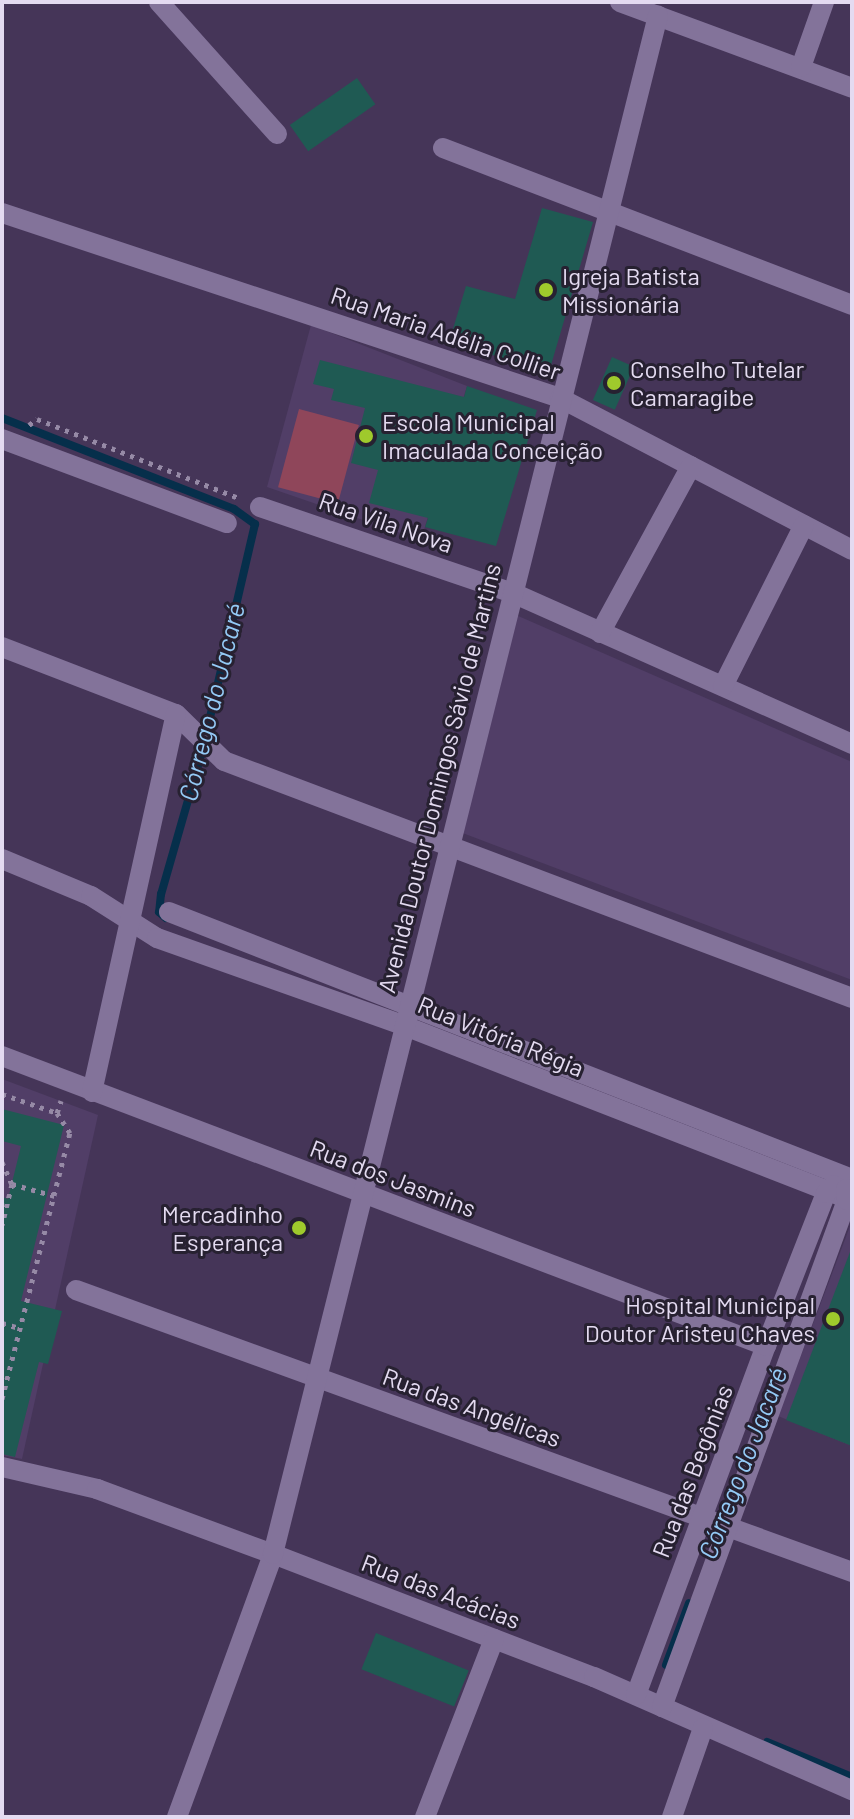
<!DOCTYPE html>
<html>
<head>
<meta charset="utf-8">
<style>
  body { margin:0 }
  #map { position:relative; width:854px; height:1819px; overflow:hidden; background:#453558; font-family:Barlow,sans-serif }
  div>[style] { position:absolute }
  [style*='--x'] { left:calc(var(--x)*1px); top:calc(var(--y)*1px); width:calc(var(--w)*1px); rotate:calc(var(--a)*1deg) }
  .built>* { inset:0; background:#513e67 }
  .green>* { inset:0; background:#8f465a; transform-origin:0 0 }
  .stream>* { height:8px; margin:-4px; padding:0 4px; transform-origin:4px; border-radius:4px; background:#062f4b }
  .building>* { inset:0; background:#1f5a53; transform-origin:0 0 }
  .path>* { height:5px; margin-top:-2.5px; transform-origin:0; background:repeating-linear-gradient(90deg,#968aa6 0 4px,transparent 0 10px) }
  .minor>* { height:20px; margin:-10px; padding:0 10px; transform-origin:10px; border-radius:10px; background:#83739a }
  .dots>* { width:22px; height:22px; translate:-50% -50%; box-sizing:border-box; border:4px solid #272131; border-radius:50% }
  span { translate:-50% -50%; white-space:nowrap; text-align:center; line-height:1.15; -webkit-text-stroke:6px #272131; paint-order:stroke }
  .poi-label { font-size:24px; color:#e4dbf1 }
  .left { translate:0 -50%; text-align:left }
  .right { translate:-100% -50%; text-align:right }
  .street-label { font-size:24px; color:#e4dbf1 }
  .water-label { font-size:26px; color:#94caf6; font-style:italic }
  .frame { position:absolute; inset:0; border:4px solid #e4dbf1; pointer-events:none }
</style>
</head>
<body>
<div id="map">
  <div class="built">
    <div style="clip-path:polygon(311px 325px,467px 386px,421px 540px,267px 487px)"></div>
    <div style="clip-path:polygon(516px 615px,852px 762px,852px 980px,460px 832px)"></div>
    <div style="clip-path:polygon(2px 1079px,98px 1115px,22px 1459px,2px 1455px)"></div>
    <div style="clip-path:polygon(852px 1221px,852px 1446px,778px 1416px)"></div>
  </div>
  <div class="green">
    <div style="left:299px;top:409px;width:62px;height:81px;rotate:15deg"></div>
  </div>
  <div class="stream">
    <div style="--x:2;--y:418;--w:249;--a:21.4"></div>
    <div style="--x:234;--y:509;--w:26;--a:36"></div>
    <div style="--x:255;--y:524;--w:230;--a:103.1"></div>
    <div style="--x:203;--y:748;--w:152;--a:106"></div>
    <div style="--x:161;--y:894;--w:18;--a:96"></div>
    <div style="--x:159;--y:912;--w:9;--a:41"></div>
    <div style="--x:666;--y:1665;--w:66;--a:-69.6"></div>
    <div style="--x:767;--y:1742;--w:92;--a:22.4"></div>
  </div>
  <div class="building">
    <div style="left:357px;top:78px;width:32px;height:82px;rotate:55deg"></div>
    <div style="clip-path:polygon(542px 208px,593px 222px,549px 372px,449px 342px,466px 286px,515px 299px)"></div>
    <div style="left:612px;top:357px;width:24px;height:47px;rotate:24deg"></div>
    <div style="clip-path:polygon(320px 360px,464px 397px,467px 386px,537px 410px,496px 546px,425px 527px,428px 518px,369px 503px,378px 470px,351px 463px,365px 408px,331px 400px,334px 389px,313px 384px)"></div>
    <div style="clip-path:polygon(2px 1109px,64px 1125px,21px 1301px,62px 1311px,48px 1364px,39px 1362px,15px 1457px,2px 1454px,2px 1197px,8px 1199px,21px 1146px,2px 1141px)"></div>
    <div style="clip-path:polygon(850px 1252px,852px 1252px,852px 1446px,786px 1420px)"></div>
    <div style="left:376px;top:1633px;width:100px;height:39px;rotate:22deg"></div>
  </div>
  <div class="path">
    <div style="--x:29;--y:425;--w:10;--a:-37"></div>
    <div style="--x:37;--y:419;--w:219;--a:21.4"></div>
    <div style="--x:2;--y:1094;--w:58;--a:19.1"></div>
    <div style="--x:57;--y:1113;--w:13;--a:-72"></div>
    <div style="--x:2;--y:1162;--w:24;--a:66"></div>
    <div style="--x:12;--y:1184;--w:42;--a:103.7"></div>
    <div style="--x:12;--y:1184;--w:45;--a:15.6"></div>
    <div style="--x:2;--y:1323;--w:19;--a:16"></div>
    <div style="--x:2;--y:1399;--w:275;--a:-75.7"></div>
    <div style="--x:70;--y:1133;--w:24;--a:-123"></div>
  </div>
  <div class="minor">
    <div style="--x:159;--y:2;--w:177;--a:48.2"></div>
    <div style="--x:620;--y:2;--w:247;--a:20.3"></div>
    <div style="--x:801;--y:67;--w:69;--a:-70.5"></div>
    <div style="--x:443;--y:148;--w:438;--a:21"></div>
    <div style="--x:2;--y:213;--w:588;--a:18.34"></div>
    <div style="--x:560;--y:398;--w:329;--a:27.5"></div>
    <div style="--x:2;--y:439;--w:240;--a:20.5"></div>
    <div style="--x:260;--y:507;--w:267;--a:18.8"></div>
    <div style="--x:513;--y:593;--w:371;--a:24"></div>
    <div style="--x:600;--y:633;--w:190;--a:-61.4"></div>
    <div style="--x:2;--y:647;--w:186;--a:21.1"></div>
    <div style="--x:176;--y:714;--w:67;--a:44.4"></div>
    <div style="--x:224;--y:761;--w:671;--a:20.68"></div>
    <div style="--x:723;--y:686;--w:180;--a:-63.3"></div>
    <div style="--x:2;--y:859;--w:96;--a:22.6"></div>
    <div style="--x:91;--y:896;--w:78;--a:32.5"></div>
    <div style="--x:157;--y:938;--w:263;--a:19.5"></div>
    <div style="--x:405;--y:1026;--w:480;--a:21.3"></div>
    <div style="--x:169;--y:912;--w:733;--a:21.35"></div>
    <div style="--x:2;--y:1056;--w:817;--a:20.79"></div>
    <div style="--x:92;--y:1092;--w:387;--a:-77.5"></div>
    <div style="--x:76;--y:1290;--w:826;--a:19.97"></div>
    <div style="--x:2;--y:1467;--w:98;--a:13"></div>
    <div style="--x:97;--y:1489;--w:188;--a:20.3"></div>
    <div style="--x:273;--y:1554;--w:344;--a:21"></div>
    <div style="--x:594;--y:1677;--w:282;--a:23.7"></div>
    <div style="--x:636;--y:1695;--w:372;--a:-69.6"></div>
    <div style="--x:766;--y:1346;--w:164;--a:-68.6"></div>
    <div style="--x:826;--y:1193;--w:11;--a:-45"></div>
    <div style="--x:662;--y:1707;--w:540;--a:-69.95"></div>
    <div style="--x:847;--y:1200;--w:11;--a:-95"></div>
    <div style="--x:177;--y:1817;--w:280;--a:-69.9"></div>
    <div style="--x:273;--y:1554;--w:1586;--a:-75.95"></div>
    <div style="--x:425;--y:1817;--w:191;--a:-68.8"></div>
    <div style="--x:672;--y:1817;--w:94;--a:-70.8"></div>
  </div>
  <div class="dots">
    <div style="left:546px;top:290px;background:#9fca2c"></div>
    <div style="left:614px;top:383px;background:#9fca2c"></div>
    <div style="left:366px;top:436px;background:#9fca2c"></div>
    <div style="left:299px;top:1228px;background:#9fca2c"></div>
    <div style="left:833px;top:1319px;background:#9fca2c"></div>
  </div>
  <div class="poi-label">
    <span class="left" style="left:562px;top:290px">Igreja Batista<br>Missionária</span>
    <span class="left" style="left:630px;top:383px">Conselho Tutelar<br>Camaragibe</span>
    <span class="left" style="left:382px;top:436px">Escola Municipal<br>Imaculada Conceição</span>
    <span class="right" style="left:283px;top:1228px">Mercadinho<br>Esperança</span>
    <span class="right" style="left:815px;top:1319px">Hospital Municipal<br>Doutor Aristeu Chaves</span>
  </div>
  <div class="street-label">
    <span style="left:446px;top:333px;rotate:19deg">Rua Maria Adélia Collier</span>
    <span style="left:386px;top:522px;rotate:19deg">Rua Vila Nova</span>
    <span style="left:439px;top:778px;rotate:-76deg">Avenida Doutor Domingos Sávio de Martins</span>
    <span style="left:501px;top:1036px;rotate:22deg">Rua Vitória Régia</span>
    <span style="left:393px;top:1178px;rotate:21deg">Rua dos Jasmins</span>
    <span style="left:472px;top:1407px;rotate:20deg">Rua das Angélicas</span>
    <span style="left:692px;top:1471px;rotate:-69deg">Rua das Begônias</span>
    <span style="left:441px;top:1591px;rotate:21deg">Rua das Acácias</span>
  </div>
  <div class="water-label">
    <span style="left:211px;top:702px;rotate:-76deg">Córrego do Jacaré</span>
    <span style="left:742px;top:1463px;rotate:-69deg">Córrego do Jacaré</span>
  </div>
  <div class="frame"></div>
</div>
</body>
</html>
